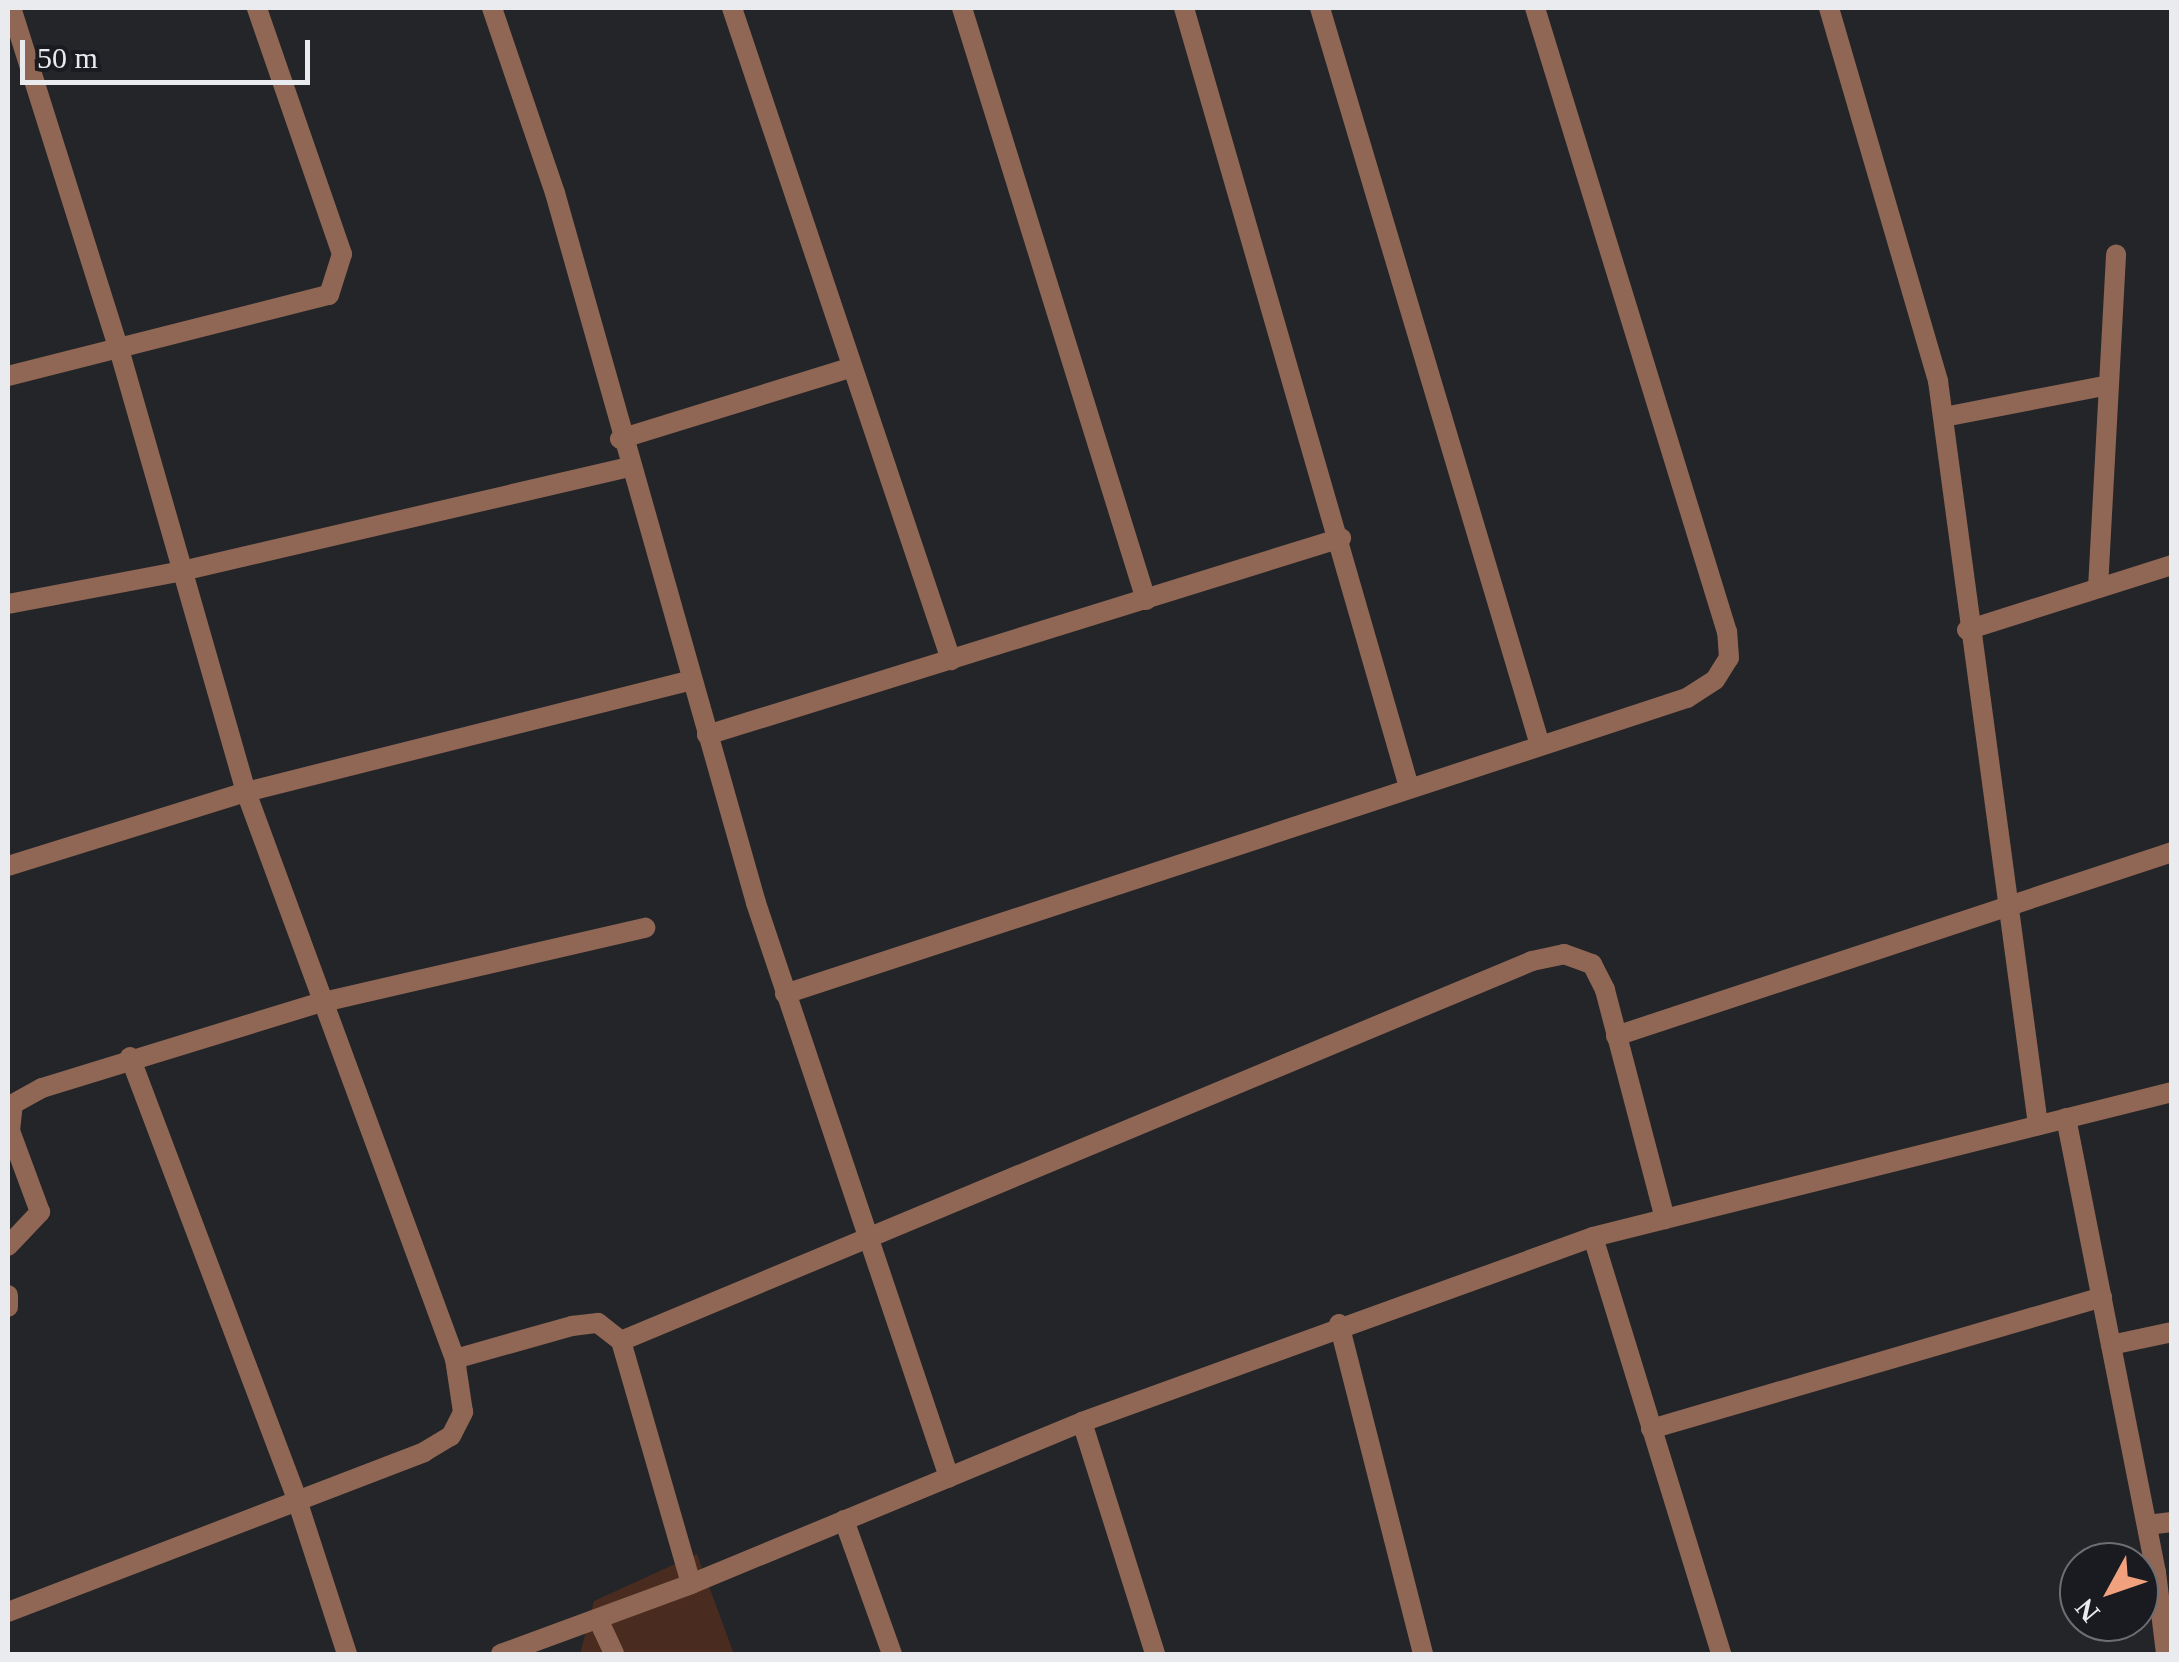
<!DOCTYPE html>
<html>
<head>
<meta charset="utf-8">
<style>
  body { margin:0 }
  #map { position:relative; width:2179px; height:1662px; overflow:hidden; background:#232529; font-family:"Times New Roman",serif }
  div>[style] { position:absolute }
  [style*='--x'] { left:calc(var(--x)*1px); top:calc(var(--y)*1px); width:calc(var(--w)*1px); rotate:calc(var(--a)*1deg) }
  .green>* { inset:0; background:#492c1f }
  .street>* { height:20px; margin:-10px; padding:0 10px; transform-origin:10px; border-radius:10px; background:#906654 }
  span { translate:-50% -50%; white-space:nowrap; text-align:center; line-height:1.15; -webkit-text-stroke:8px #191b20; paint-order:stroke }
  .frame { position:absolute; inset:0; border:10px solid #eaebee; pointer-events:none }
  .north { position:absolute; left:2059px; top:1542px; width:100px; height:100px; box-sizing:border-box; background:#191b20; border:2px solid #6d6e72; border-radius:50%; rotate:230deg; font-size:28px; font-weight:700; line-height:40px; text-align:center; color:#eaebee }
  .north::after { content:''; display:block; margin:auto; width:35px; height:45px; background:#f2a17e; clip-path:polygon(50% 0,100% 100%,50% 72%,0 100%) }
  .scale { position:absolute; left:20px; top:40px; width:290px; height:45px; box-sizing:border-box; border:5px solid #eaebee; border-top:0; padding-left:12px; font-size:30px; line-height:35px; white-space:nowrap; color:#eaebee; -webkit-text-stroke:8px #191b20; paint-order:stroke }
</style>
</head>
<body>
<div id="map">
  <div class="green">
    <div style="clip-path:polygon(697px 1554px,734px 1654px,580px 1654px,594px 1601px)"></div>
  </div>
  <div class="street">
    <div style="--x:492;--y:8;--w:195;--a:71.2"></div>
    <div style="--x:555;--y:193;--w:738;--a:74.19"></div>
    <div style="--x:756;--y:903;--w:606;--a:71.42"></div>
    <div style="--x:732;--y:8;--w:688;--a:71.43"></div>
    <div style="--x:962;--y:8;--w:620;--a:72.73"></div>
    <div style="--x:1184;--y:8;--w:811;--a:73.89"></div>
    <div style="--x:1320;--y:8;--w:769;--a:73.38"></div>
    <div style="--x:1829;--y:8;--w:389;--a:73.7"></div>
    <div style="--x:1938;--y:381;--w:751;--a:82.34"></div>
    <div style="--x:8;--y:376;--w:331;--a:-14.2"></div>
    <div style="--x:329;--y:295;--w:43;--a:-72.4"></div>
    <div style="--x:342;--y:254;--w:260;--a:-109.1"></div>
    <div style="--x:1944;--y:417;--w:168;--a:-11"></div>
    <div style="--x:620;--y:439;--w:243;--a:-17.2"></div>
    <div style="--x:2098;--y:588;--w:334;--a:-86.9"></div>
    <div style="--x:8;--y:604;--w:177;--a:-10.7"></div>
    <div style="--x:182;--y:571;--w:458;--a:-13.1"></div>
    <div style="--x:1967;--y:630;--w:215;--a:-17.6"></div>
    <div style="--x:707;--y:735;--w:664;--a:-17.26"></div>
    <div style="--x:8;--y:866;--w:249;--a:-17.3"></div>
    <div style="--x:246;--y:792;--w:459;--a:-14.1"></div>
    <div style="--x:785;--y:994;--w:949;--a:-18.17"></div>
    <div style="--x:1687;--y:698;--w:33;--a:-33"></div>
    <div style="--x:1715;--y:680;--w:26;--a:-58"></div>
    <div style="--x:1729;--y:658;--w:26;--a:-94"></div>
    <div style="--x:1727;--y:632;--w:653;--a:-107.1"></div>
    <div style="--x:1616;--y:1036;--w:586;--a:-18.31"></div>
    <div style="--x:130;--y:1057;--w:473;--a:69.3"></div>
    <div style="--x:297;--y:1500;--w:162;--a:72"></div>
    <div style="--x:2066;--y:1118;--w:463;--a:78.8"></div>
    <div style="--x:2156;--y:1572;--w:83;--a:83"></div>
    <div style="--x:1593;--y:1237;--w:436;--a:72.9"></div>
    <div style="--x:8;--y:1246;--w:47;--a:-46.7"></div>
    <div style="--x:40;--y:1212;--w:86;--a:-110.3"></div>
    <div style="--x:10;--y:1131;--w:27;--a:-84"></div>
    <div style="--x:13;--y:1104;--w:33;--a:-29"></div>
    <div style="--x:42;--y:1088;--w:290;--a:-17.1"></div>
    <div style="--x:319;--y:1003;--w:335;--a:-13"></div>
    <div style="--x:8;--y:1295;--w:12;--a:90"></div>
    <div style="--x:1339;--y:1324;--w:341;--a:75.7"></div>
    <div style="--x:621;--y:1341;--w:987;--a:-22.64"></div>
    <div style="--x:1532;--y:961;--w:33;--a:-12"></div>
    <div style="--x:1564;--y:954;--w:30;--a:20"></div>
    <div style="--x:1592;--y:964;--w:29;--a:63"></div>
    <div style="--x:1605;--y:990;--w:237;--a:75.3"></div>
    <div style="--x:2111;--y:1345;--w:62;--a:-12"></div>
    <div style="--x:455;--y:1359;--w:122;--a:-15.8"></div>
    <div style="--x:572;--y:1326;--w:26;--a:-7"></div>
    <div style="--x:598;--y:1323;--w:29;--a:38"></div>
    <div style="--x:621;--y:1341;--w:253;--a:73.9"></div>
    <div style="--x:1082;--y:1422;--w:243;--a:72.5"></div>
    <div style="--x:1651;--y:1429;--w:470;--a:-16.3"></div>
    <div style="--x:844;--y:1520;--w:142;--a:70.3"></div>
    <div style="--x:2147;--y:1525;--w:25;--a:-7"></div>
    <div style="--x:8;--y:1612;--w:446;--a:-21"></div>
    <div style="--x:424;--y:1452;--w:31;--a:-31"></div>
    <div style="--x:451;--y:1436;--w:27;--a:-63"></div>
    <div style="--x:463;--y:1412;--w:54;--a:-98.6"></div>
    <div style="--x:455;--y:1359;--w:604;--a:-110.23"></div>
    <div style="--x:246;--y:792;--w:460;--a:-106"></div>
    <div style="--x:119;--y:350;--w:359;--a:-107.5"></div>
    <div style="--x:598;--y:1619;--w:38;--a:65"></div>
    <div style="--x:501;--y:1654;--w:202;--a:-20.2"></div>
    <div style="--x:691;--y:1584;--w:423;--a:-22.5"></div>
    <div style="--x:1082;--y:1422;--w:543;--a:-19.9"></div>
    <div style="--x:1593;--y:1237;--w:597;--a:-14.06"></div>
  </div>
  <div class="frame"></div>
  <div class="north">N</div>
  <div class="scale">50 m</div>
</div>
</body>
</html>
